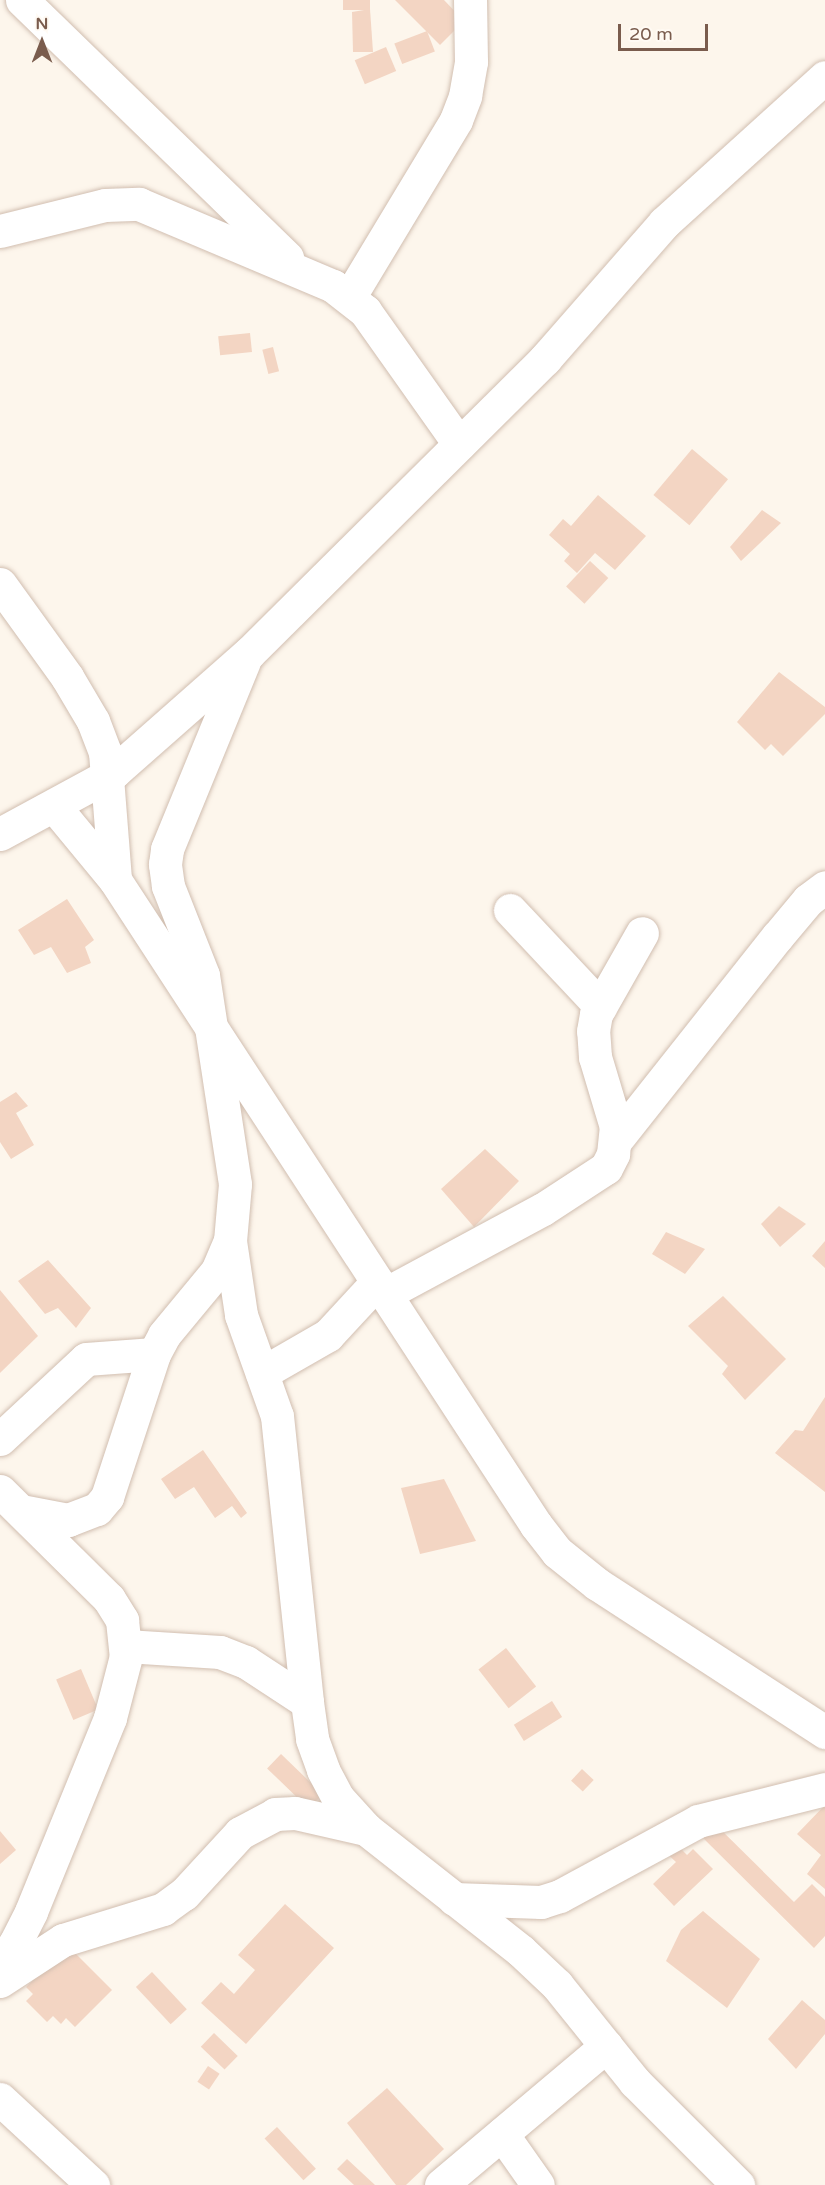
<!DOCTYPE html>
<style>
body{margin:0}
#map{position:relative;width:825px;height:2185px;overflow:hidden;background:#fdf6ec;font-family:"Varela Round",sans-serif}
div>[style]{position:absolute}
.building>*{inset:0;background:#f3d5c3;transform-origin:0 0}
.roads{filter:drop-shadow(0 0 2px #d1beb0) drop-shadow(0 0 2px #d1beb0)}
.minor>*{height:33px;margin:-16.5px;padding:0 16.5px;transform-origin:16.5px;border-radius:16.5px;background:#fff}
span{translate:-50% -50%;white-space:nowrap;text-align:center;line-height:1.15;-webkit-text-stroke:4.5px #fffaf3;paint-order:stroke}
.north{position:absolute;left:12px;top:12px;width:60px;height:60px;-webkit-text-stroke:4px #fffaf3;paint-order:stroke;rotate:0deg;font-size:16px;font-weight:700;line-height:24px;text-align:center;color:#7a5c4d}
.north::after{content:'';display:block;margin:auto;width:21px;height:27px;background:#7a5c4d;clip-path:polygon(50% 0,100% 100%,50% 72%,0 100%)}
.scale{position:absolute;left:618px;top:24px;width:90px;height:27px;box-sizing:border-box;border:3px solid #7a5c4d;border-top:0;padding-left:8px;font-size:18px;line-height:21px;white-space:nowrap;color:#7a5c4d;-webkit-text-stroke:4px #fffaf3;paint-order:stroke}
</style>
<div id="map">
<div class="building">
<div style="left:343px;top:0;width:27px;height:10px"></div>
<div style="clip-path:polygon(395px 0,444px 0,464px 21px,440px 45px)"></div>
<div style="clip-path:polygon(370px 9px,373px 52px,353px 52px,352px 12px)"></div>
<div style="left:427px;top:31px;width:22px;height:35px;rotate:69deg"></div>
<div style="left:386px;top:47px;width:26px;height:34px;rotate:67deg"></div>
<div style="left:250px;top:333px;width:19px;height:32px;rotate:84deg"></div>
<div style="left:273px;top:347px;width:25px;height:11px;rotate:76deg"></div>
<div style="left:692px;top:449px;width:47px;height:60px;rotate:40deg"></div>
<div style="clip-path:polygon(598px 495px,646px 536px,615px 570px,595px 553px,577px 573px,564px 561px,570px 554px,549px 535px,563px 519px,571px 526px)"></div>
<div style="clip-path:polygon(762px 510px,781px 523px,741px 561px,730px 547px)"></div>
<div style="left:590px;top:561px;width:25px;height:35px;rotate:43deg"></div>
<div style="clip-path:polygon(779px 672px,825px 707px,825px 714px,783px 756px,771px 744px,765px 750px,737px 722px)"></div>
<div style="clip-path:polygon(67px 899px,94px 940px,85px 947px,91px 963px,67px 973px,51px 947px,34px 955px,18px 930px)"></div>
<div style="clip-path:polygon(16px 1092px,28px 1106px,16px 1113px,34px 1145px,11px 1159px,0 1142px,0 1102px)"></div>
<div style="clip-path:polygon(485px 1149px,519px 1181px,474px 1227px,441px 1189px)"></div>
<div style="clip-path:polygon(779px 1206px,806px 1224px,780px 1247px,761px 1224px)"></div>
<div style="clip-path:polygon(666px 1232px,705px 1249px,685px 1274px,652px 1254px)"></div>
<div style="clip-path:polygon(825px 1241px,825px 1268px,812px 1256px)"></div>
<div style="clip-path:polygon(48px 1260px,91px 1308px,76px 1328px,58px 1308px,45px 1314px,18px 1281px)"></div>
<div style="clip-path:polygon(0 1290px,38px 1336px,0 1373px)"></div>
<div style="clip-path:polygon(723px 1296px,786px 1359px,745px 1400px,722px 1374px,728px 1366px,688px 1326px)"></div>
<div style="clip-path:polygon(825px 1397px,825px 1492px,775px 1453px,795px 1430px,803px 1431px)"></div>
<div style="clip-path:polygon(203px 1450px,247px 1513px,241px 1518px,232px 1506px,215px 1518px,194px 1487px,175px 1499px,161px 1479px)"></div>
<div style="clip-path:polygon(444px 1479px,476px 1541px,420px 1554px,401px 1488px)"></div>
<div style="left:506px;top:1648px;width:49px;height:35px;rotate:52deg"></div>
<div style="left:81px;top:1669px;width:44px;height:27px;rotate:67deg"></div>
<div style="left:552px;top:1701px;width:19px;height:45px;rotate:58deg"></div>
<div style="left:281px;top:1754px;width:58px;height:20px;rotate:44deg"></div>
<div style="left:582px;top:1769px;width:16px;height:16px;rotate:43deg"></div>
<div style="clip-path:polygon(825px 1805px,825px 1889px,807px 1874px,821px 1855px,797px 1834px)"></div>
<div style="clip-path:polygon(713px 1822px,794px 1902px,812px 1884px,825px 1897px,825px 1936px,814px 1948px,700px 1835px)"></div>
<div style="clip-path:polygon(0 1831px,16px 1850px,0 1864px)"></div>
<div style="clip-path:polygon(670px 1838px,687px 1855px,693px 1849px,713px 1869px,674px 1906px,653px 1884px,676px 1862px,661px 1848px)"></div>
<div style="clip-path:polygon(285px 1904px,334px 1948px,246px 2044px,201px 2003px,221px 1982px,234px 1994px,255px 1970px,238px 1955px)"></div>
<div style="clip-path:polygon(703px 1911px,760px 1959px,727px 2008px,666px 1961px,681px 1930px)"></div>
<div style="clip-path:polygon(68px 1946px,112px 1990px,75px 2027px,66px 2018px,61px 2024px,53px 2016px,47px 2022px,26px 2001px,33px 1994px,26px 1987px)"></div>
<div style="left:152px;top:1972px;width:51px;height:22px;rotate:47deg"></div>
<div style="clip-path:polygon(802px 2000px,825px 2020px,825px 2034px,796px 2069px,768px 2039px)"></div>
<div style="left:214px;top:2033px;width:33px;height:19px;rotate:44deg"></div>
<div style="left:208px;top:2066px;width:14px;height:19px;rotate:34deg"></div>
<div style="clip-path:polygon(387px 2088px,444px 2149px,406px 2185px,396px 2185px,347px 2123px)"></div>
<div style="left:277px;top:2127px;width:57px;height:17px;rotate:47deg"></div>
<div style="clip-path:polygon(347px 2159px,375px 2185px,354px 2185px,337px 2169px)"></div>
</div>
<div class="roads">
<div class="minor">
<div style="left:22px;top:0;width:370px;rotate:44.2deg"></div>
<div style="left:0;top:231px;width:108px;rotate:-13.9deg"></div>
<div style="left:105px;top:205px;width:34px;rotate:-2deg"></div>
<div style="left:139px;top:204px;width:211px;rotate:22.9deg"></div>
<div style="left:333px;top:286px;width:41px;rotate:38deg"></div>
<div style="left:365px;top:311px;width:163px;rotate:54.7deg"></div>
<div style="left:350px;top:296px;width:205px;rotate:-58.9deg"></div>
<div style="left:456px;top:120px;width:26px;rotate:-69deg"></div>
<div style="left:465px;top:96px;width:35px;rotate:-80deg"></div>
<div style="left:471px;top:62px;width:62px;rotate:-90.9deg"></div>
<div style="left:0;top:584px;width:115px;rotate:54.2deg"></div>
<div style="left:67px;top:677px;width:51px;rotate:59.4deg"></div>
<div style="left:93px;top:721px;width:33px;rotate:69deg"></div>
<div style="left:105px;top:752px;width:128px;rotate:85.5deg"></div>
<div style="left:54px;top:806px;width:96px;rotate:50.5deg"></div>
<div style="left:115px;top:880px;width:770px;rotate:56.87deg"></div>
<div style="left:536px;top:1525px;width:34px;rotate:52deg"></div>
<div style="left:557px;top:1552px;width:51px;rotate:38.7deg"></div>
<div style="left:597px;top:1584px;width:272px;rotate:33deg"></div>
<div style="left:0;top:834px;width:130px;rotate:-28.5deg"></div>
<div style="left:114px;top:772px;width:179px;rotate:-41.4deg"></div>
<div style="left:248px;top:654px;width:419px;rotate:-44.8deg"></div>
<div style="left:545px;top:359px;width:181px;rotate:-48.8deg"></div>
<div style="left:664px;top:223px;width:217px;rotate:-42.2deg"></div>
<div style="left:510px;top:910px;width:132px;rotate:46.8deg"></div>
<div style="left:616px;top:1140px;width:259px;rotate:-51.6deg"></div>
<div style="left:777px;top:937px;width:48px;rotate:-50deg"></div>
<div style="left:808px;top:900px;width:21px;rotate:-37deg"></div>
<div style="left:230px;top:1241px;width:75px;rotate:81.5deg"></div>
<div style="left:241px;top:1315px;width:107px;rotate:70.4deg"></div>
<div style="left:277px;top:1416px;width:288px;rotate:84deg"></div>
<div style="left:307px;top:1702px;width:37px;rotate:82deg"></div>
<div style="left:312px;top:1739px;width:33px;rotate:70deg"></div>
<div style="left:323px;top:1770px;width:32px;rotate:62deg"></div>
<div style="left:338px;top:1798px;width:42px;rotate:47.9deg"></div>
<div style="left:366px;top:1829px;width:197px;rotate:38.2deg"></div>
<div style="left:521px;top:1951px;width:50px;rotate:43.4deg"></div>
<div style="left:557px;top:1985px;width:124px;rotate:51.2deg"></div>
<div style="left:635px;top:2082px;width:146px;rotate:45deg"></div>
<div style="left:385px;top:1294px;width:179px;rotate:-28.3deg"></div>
<div style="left:543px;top:1209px;width:75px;rotate:-33.1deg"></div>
<div style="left:606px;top:1168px;width:16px;rotate:-63deg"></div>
<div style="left:613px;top:1154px;width:27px;rotate:-84deg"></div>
<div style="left:616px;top:1127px;width:73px;rotate:-106.7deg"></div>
<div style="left:595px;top:1057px;width:26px;rotate:-94deg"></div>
<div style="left:593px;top:1031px;width:17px;rotate:-80deg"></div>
<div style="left:596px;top:1014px;width:93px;rotate:-60.4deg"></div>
<div style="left:262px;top:1373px;width:76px;rotate:-29.9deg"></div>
<div style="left:328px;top:1335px;width:72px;rotate:-47.2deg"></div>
<div style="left:0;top:1439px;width:117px;rotate:-42.9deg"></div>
<div style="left:86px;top:1359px;width:68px;rotate:-4.2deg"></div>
<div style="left:0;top:1491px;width:153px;rotate:44.7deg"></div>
<div style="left:109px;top:1599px;width:25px;rotate:58deg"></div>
<div style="left:122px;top:1620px;width:36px;rotate:84deg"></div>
<div style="left:126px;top:1656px;width:64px;rotate:104.5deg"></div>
<div style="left:110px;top:1718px;width:209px;rotate:112.2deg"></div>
<div style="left:31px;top:1912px;width:34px;rotate:117deg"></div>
<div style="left:16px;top:1942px;width:27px;rotate:126deg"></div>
<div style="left:21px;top:1511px;width:48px;rotate:10.8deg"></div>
<div style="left:68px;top:1520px;width:31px;rotate:-21deg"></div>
<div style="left:97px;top:1509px;width:16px;rotate:-50deg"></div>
<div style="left:107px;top:1497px;width:151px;rotate:-71.8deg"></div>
<div style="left:154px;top:1354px;width:21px;rotate:-62deg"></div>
<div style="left:164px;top:1335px;width:83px;rotate:-50.4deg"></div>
<div style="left:217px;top:1271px;width:33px;rotate:-67deg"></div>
<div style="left:230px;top:1241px;width:57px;rotate:-85deg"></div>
<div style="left:235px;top:1184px;width:211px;rotate:-98.7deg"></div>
<div style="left:203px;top:975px;width:96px;rotate:-111.5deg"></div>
<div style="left:168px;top:886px;width:22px;rotate:-98deg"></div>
<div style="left:165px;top:864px;width:15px;rotate:-82deg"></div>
<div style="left:167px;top:849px;width:203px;rotate:-67.7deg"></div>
<div style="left:126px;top:1646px;width:94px;rotate:3.7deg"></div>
<div style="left:220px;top:1652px;width:28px;rotate:21deg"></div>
<div style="left:246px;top:1662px;width:73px;rotate:33.3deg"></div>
<div style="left:454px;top:1899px;width:87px;rotate:2deg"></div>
<div style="left:541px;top:1902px;width:20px;rotate:-18deg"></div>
<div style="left:560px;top:1896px;width:157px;rotate:-28.5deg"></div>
<div style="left:698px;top:1821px;width:131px;rotate:-14.1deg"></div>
<div style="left:0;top:1981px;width:75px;rotate:-33.1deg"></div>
<div style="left:63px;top:1940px;width:105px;rotate:-17.2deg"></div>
<div style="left:163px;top:1909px;width:26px;rotate:-36deg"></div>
<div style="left:184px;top:1894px;width:83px;rotate:-47.4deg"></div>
<div style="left:240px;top:1833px;width:40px;rotate:-28deg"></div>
<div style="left:275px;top:1814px;width:20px;rotate:-3deg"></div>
<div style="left:295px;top:1813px;width:73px;rotate:12.7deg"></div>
<div style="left:0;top:2099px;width:127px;rotate:42.8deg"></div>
<div style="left:502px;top:2134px;width:62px;rotate:54.8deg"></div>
<div style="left:441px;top:2185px;width:216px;rotate:-40.1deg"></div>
</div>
</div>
<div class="north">N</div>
<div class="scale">20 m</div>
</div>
